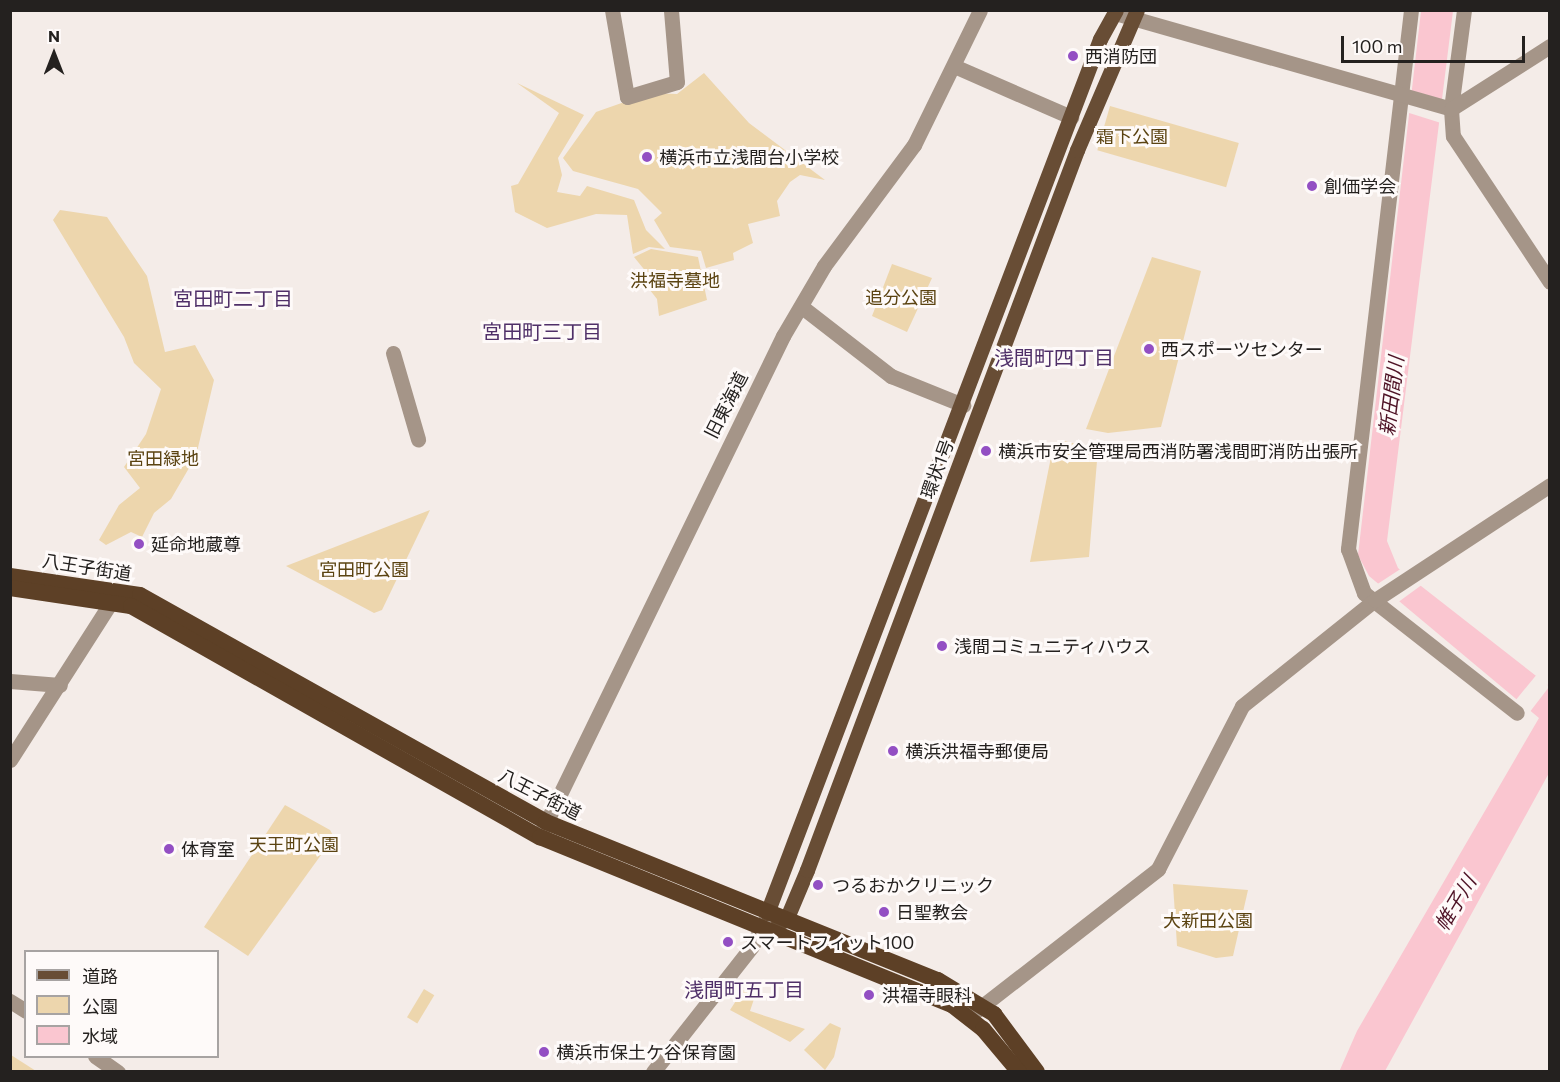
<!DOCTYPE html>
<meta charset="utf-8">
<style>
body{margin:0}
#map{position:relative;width:1560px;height:1082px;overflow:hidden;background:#f4ece8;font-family:Commissioner,"Noto Sans JP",sans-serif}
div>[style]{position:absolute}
.green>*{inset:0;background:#edd6ad;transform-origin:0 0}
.water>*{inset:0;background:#fac6d0}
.pier>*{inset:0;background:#f4ece8}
.tertiary>*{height:15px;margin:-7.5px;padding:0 7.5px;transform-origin:7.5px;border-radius:7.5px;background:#a59588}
.primary>*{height:15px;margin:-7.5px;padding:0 7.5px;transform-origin:7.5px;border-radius:7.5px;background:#684d35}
.trunk>*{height:16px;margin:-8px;padding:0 8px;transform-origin:8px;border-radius:8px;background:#5d4026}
.dots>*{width:16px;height:16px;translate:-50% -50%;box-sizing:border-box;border:3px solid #fefaf9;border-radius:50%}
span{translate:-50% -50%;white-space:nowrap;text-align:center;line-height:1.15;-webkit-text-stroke:6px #fefaf9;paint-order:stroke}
.poi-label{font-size:18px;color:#24211f}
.left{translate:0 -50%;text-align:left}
.park-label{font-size:18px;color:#5b4311}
.street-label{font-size:18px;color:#24211f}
.neighbourhood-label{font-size:20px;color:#4f2f68}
.water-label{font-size:20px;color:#4e1225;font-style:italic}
.frame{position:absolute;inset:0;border:12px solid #24211f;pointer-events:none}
.legend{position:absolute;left:24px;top:950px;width:195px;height:108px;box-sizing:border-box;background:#fefaf9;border:2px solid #a7a3a2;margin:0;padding:8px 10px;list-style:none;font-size:18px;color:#24211f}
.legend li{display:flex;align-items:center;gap:12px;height:30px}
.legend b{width:30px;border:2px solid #a7a3a2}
.north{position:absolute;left:24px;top:24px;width:60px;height:60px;-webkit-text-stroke:4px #fefaf9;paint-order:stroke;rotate:0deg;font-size:16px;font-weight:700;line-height:24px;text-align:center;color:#24211f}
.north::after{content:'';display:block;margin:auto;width:21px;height:27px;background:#24211f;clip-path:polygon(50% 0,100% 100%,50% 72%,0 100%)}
.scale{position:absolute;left:1341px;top:36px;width:184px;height:27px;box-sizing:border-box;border:3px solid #24211f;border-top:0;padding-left:8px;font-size:18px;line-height:21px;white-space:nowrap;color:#24211f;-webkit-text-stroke:4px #fefaf9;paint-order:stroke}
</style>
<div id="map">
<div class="green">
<div style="clip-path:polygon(704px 73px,749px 123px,825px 180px,800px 175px,790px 182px,777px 201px,780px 216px,748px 224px,753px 243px,733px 253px,734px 260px,706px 268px,701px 251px,670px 247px,654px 220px,662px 213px,638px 189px,573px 171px,563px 158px,596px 112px,650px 93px,677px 94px)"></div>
<div style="clip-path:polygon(517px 83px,584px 115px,558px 158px,562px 175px,557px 192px,580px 196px,587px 186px,634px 200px,646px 230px,665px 249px,649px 247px,633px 254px,627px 215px,596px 214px,547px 228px,515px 212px,511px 186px,518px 184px,559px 113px)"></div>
<div style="left:1110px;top:106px;width:134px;height:46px;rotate:16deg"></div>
<div style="clip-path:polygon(60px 210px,107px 217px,147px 276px,165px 352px,195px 345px,214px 380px,196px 456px,171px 499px,154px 513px,142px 537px,131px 532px,106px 545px,99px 540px,119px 505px,140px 488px,124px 467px,146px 434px,161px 389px,134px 363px,124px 337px,53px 220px)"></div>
<div style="clip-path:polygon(651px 249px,698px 257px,707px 300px,659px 316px,657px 299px,642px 280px,647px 273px,634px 257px)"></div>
<div style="clip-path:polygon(1152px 257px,1201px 271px,1161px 427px,1108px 433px,1086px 429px)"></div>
<div style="clip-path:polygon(892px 264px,932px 278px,907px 332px,872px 316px)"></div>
<div style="clip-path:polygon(1064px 441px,1098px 449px,1089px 557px,1030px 562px,1053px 447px)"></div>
<div style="clip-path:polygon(430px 510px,382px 610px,374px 613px,286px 566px)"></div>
<div style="clip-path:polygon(285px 805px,330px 830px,334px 837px,248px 956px,204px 927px)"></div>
<div style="clip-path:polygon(1173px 884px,1248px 890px,1233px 956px,1216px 958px,1177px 946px)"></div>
<div style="left:424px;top:989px;width:12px;height:33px;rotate:31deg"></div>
<div style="clip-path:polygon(743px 990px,756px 993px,750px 1011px,805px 1029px,790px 1042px,730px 1010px)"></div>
<div style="clip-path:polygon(830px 1023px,841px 1028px,834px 1057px,825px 1070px,804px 1050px)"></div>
<div style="clip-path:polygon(10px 1055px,11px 1055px,36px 1071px,11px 1071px)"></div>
</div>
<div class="water">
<div style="clip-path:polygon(1421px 11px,1453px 11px,1387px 541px,1398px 568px,1549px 686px,1549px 773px,1385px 1071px,1339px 1072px,1357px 1031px,1539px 718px,1369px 576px,1358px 555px)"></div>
</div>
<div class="pier">
<div style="clip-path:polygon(1409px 90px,1443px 100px,1441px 123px,1406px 112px)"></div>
<div style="clip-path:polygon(1402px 568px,1423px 584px,1397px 603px,1376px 585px)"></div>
<div style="clip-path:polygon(1538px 673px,1549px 687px,1529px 713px,1515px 701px)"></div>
</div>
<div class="tertiary">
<div style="left:612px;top:10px;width:88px;rotate:80.2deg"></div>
<div style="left:627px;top:97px;width:52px;rotate:-16.7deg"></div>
<div style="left:677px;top:82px;width:72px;rotate:-94.8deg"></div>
<div style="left:1411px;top:10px;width:543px;rotate:96.67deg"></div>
<div style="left:1348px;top:549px;width:47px;rotate:70deg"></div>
<div style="left:1364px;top:593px;width:194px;rotate:38.1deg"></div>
<div style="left:1464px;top:10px;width:100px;rotate:97.5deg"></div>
<div style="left:1451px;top:109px;width:27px;rotate:86deg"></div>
<div style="left:1453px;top:136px;width:175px;rotate:56.4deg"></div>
<div style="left:1115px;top:13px;width:349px;rotate:15.9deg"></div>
<div style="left:1451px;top:109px;width:117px;rotate:-32.5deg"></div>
<div style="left:954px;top:66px;width:128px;rotate:23.6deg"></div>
<div style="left:802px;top:307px;width:113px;rotate:37.8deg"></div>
<div style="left:891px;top:376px;width:78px;rotate:21.9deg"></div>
<div style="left:393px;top:353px;width:90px;rotate:73.8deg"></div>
<div style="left:10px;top:681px;width:50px;rotate:4.6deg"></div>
<div style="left:10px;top:760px;width:198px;rotate:-57.4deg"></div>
<div style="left:542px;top:831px;width:551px;rotate:-64.04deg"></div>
<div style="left:783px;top:336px;width:81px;rotate:-59.6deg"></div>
<div style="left:824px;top:266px;width:151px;rotate:-53.4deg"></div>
<div style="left:914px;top:145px;width:150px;rotate:-63.9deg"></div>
<div style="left:10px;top:1001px;width:19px;rotate:32deg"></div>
<div style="left:972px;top:1014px;width:236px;rotate:-37.9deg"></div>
<div style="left:1158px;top:869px;width:183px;rotate:-62.7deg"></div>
<div style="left:1242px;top:706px;width:170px;rotate:-38.6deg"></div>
<div style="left:1375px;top:600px;width:209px;rotate:-33.3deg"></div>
<div style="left:95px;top:1056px;width:28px;rotate:35deg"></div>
<div style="left:653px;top:1072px;width:160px;rotate:-51.8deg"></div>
<div style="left:752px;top:946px;width:31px;rotate:-63deg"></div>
</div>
<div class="primary">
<div style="left:767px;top:913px;width:935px;rotate:-69.14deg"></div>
<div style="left:1100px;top:39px;width:33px;rotate:-61deg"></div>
<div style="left:778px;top:923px;width:9px;rotate:-21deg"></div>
<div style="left:786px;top:920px;width:54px;rotate:-67.2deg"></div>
<div style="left:807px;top:870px;width:769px;rotate:-69.44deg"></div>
<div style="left:1077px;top:150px;width:152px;rotate:-66.8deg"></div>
</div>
<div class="trunk">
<div style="left:10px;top:576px;width:131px;rotate:8.3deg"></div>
<div style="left:140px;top:595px;width:465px;rotate:29.2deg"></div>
<div style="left:546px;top:822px;width:423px;rotate:22deg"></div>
<div style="left:938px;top:980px;width:66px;rotate:31.3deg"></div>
<div style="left:994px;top:1014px;width:72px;rotate:53.4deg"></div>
<div style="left:10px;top:588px;width:122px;rotate:8.5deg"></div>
<div style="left:131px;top:606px;width:470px;rotate:29.5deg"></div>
<div style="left:540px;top:837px;width:445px;rotate:22.2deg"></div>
<div style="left:952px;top:1005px;width:39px;rotate:38deg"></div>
<div style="left:983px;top:1029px;width:56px;rotate:50.1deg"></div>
</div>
<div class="dots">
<div style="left:1073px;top:56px;background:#934fc3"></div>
<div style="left:647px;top:157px;background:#934fc3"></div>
<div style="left:1312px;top:186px;background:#934fc3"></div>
<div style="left:1149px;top:349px;background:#934fc3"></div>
<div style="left:986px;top:451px;background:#934fc3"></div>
<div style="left:139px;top:544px;background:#934fc3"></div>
<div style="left:942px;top:646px;background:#934fc3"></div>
<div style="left:893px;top:751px;background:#934fc3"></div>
<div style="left:169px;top:849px;background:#934fc3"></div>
<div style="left:818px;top:885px;background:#934fc3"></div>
<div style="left:884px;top:912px;background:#934fc3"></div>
<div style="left:728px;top:942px;background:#934fc3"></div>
<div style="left:869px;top:995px;background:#934fc3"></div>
<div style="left:544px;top:1052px;background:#934fc3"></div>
</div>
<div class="poi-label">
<span class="left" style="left:1085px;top:56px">西消防団</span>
<span class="left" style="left:659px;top:157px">横浜市立浅間台小学校</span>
<span class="left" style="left:1324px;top:186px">創価学会</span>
<span class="left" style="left:1161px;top:349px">西スポーツセンター</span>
<span class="left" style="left:998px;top:451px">横浜市安全管理局西消防署浅間町消防出張所</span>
<span class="left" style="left:151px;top:544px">延命地蔵尊</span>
<span class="left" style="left:954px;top:646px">浅間コミュニティハウス</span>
<span class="left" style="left:905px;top:751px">横浜洪福寺郵便局</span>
<span class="left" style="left:181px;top:849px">体育室</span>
<span class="left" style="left:832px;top:885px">つるおかクリニック</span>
<span class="left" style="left:896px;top:912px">日聖教会</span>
<span class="left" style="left:740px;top:942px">スマートフィット100</span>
<span class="left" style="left:882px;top:995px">洪福寺眼科</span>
<span class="left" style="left:556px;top:1052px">横浜市保土ケ谷保育園</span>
</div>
<div class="park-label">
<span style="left:1132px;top:136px">霜下公園</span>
<span style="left:675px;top:280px">洪福寺墓地</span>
<span style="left:901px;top:297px">追分公園</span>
<span style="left:163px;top:458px">宮田緑地</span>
<span style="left:364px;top:569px">宮田町公園</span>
<span style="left:294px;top:844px">天王町公園</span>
<span style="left:1208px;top:920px">大新田公園</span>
</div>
<div class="street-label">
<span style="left:726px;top:405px;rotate:-63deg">旧東海道</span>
<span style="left:937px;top:469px;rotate:-70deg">環状1号</span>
<span style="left:87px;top:567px;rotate:9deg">八王子街道</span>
<span style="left:540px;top:794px;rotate:27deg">八王子街道</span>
</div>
<div class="neighbourhood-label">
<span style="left:233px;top:298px">宮田町二丁目</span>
<span style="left:542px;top:331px">宮田町三丁目</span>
<span style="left:1054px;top:357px">浅間町四丁目</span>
<span style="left:744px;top:989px">浅間町五丁目</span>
</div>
<div class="water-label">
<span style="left:1391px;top:396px;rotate:-83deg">新田間川</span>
<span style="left:1455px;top:903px;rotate:-59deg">帷子川</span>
</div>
<div class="frame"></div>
<ul class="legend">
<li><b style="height:8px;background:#684d35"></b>道路</li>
<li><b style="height:16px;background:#edd6ad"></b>公園</li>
<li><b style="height:16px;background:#fac6d0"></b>水域</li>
</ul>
<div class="north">N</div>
<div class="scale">100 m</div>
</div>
